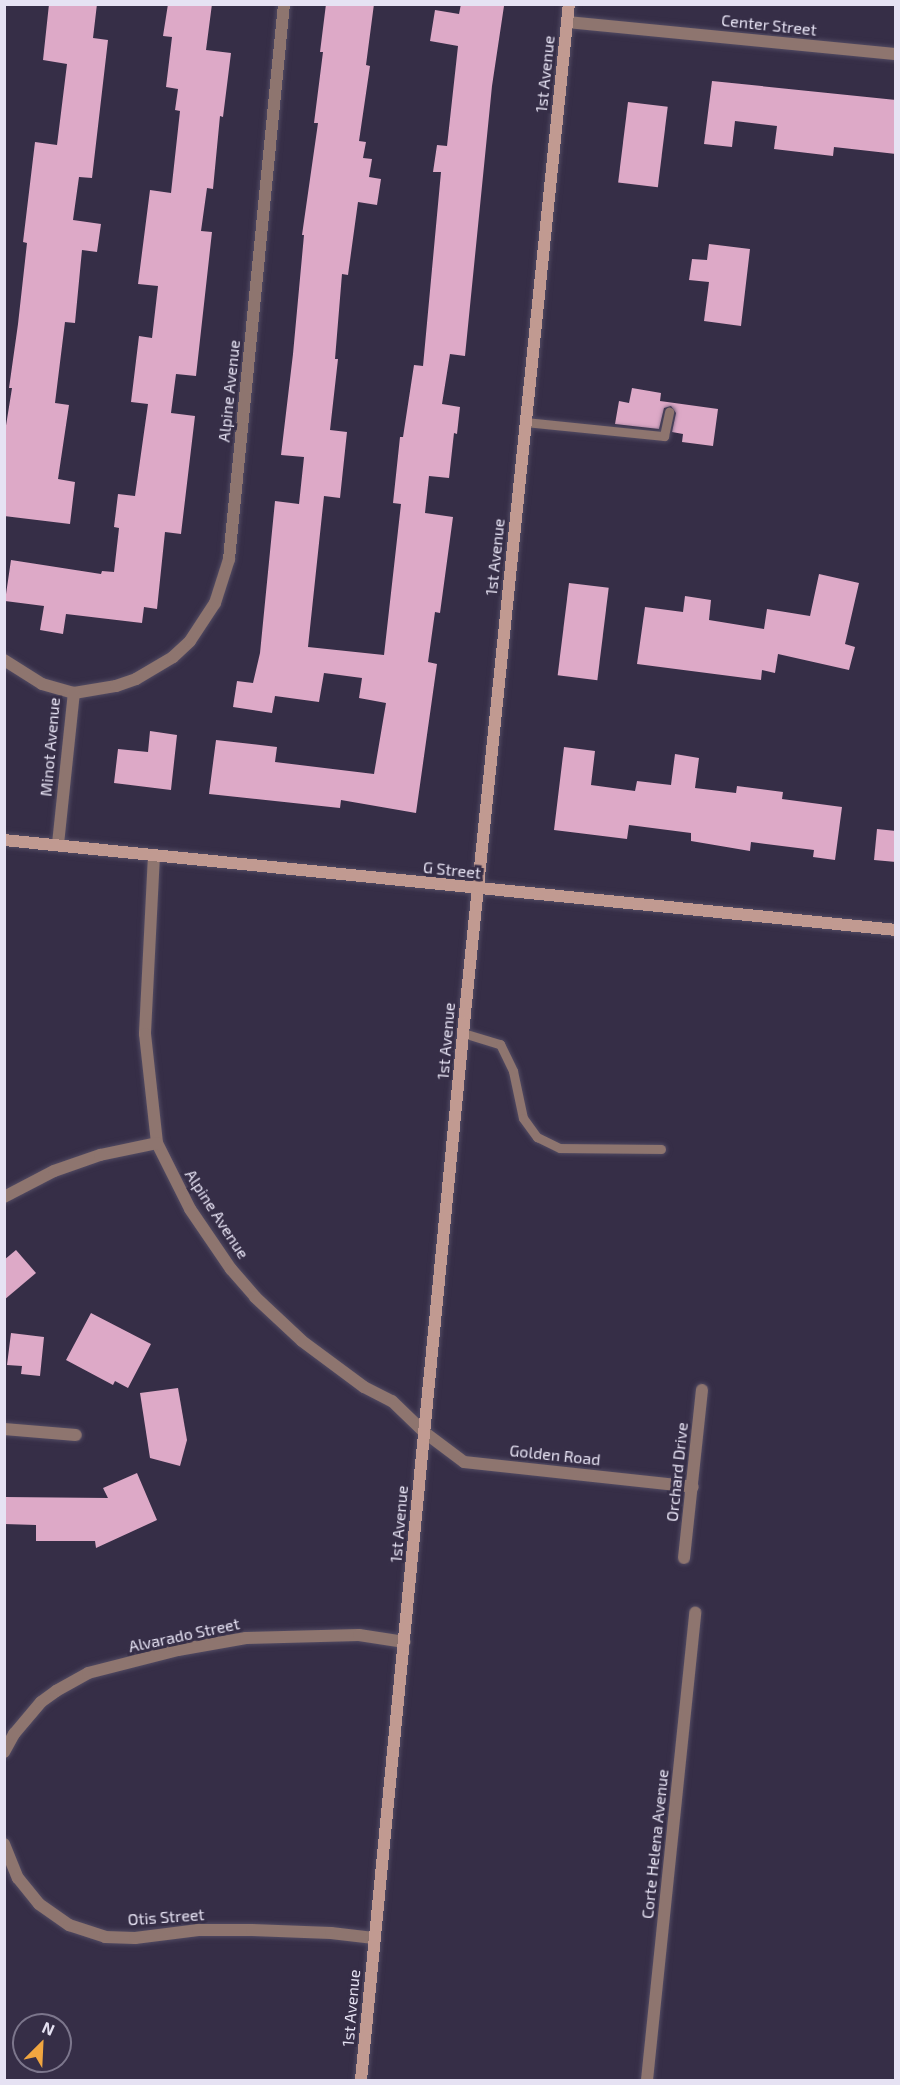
<!DOCTYPE html>
<style>
body{margin:0}
#map{position:relative;width:900px;height:2085px;overflow:hidden;background:#362e47;font-family:"Exo 2",sans-serif}
div>[style]{position:absolute}
.building>*{inset:0;background:#dda9c7;transform-origin:0 0}
.roads{filter:drop-shadow(0 0 2px #524b63) drop-shadow(0 0 2px #524b63)}
.lane>*{height:9px;margin:-4.5px;padding:0 4.5px;transform-origin:4.5px;border-radius:4.5px;background:#8e756f}
.street>*{height:12px;margin:-6px;padding:0 6px;transform-origin:6px;border-radius:6px;background:#8e756f}
.secondary>*{height:12px;margin:-6px;padding:0 6px;transform-origin:6px;border-radius:6px;background:#c19a91}
span{translate:-50% -50%;white-space:nowrap;text-align:center;line-height:1.15;-webkit-text-stroke:6px #362e47;paint-order:stroke}
.street-label{font-size:16px;color:#e6e2f3}
.frame{position:absolute;inset:0;border:6px solid #e6e2f3;pointer-events:none}
.north{position:absolute;left:12px;top:2013px;width:60px;height:60px;box-sizing:border-box;background:#362e47;border:2px solid #7c768c;border-radius:50%;rotate:24deg;font-size:16px;font-weight:700;line-height:24px;text-align:center;color:#e6e2f3}
.north::after{content:'';display:block;margin:auto;width:21px;height:27px;background:#f1a640;clip-path:polygon(50% 0,100% 100%,50% 72%,0 100%)}
</style>
<div id="map">
<div class="building">
<div style="clip-path:polygon(49px 4px,97px 4px,93px 38px,108px 40px,92px 178px,79px 177px,73px 220px,101px 224px,97px 252px,82px 250px,75px 323px,65px 322px,55px 403px,69px 405px,58px 479px,75px 482px,70px 524px,4px 516px,4px 438px,12px 388px,9px 388px,18px 324px,27px 243px,23px 242px,35px 142px,57px 145px,67px 64px,43px 60px)"></div>
<div style="clip-path:polygon(168px 4px,212px 4px,206px 50px,231px 53px,223px 117px,220px 116px,213px 189px,207px 188px,201px 231px,212px 232px,196px 376px,176px 374px,171px 413px,195px 416px,181px 534px,165px 532px,157px 609px,144px 607px,142px 623px,66px 614px,63px 634px,40px 630px,44px 606px,5px 601px,11px 560px,101px 574px,102px 571px,114px 572px,119px 528px,114px 527px,118px 494px,135px 496px,148px 404px,131px 402px,139px 336px,152px 338px,158px 286px,138px 284px,150px 190px,171px 193px,180px 111px,175px 110px,178px 89px,166px 87px,172px 37px,163px 36px)"></div>
<div style="clip-path:polygon(326px 4px,374px 4px,366px 65px,370px 66px,359px 141px,366px 142px,363px 158px,372px 159px,369px 177px,381px 179px,377px 205px,358px 202px,348px 275px,342px 274px,335px 359px,338px 359px,330px 430px,347px 432px,340px 498px,324px 496px,308px 647px,384px 655px,401px 504px,393px 503px,400px 437px,403px 437px,414px 365px,423px 366px,441px 172px,433px 172px,437px 145px,447px 146px,458px 46px,430px 41px,435px 10px,459px 14px,461px 4px,504px 6px,492px 86px,465px 356px,450px 354px,442px 404px,460px 407px,457px 434px,454px 433px,449px 478px,429px 476px,425px 513px,453px 517px,440px 613px,435px 612px,428px 662px,437px 664px,416px 813px,341px 800px,340px 808px,209px 794px,216px 740px,277px 747px,275px 762px,374px 774px,386px 703px,359px 698px,362px 678px,324px 673px,319px 702px,275px 696px,272px 713px,233px 707px,237px 681px,253px 683px,260px 653px,275px 501px,299px 504px,304px 457px,281px 455px,293px 354px,304px 235px,302px 235px,318px 123px,314px 123px,323px 52px,320px 52px)"></div>
<div style="clip-path:polygon(712px 81px,896px 100px,896px 154px,834px 147px,833px 156px,774px 149px,777px 126px,735px 121px,732px 147px,704px 144px)"></div>
<div style="left:628px;top:102px;width:40px;height:81px;rotate:7deg"></div>
<div style="clip-path:polygon(709px 244px,750px 249px,741px 326px,704px 321px,709px 282px,689px 280px,692px 259px,707px 260px)"></div>
<div style="clip-path:polygon(632px 388px,661px 393px,660px 401px,718px 409px,713px 446px,682px 442px,683px 434px,672px 432px,676px 413px,671px 406px,664px 408px,659px 429px,615px 424px,619px 401px,629px 403px)"></div>
<div style="clip-path:polygon(819px 574px,859px 583px,845px 644px,855px 647px,849px 670px,778px 654px,775px 673px,762px 670px,761px 680px,637px 664px,645px 607px,683px 612px,685px 596px,711px 600px,709px 620px,764px 629px,767px 609px,810px 616px)"></div>
<div style="left:569px;top:583px;width:40px;height:93px;rotate:7deg"></div>
<div style="clip-path:polygon(150px 731px,177px 735px,171px 790px,114px 783px,118px 749px,148px 752px)"></div>
<div style="clip-path:polygon(564px 747px,595px 751px,591px 785px,635px 791px,637px 781px,671px 785px,675px 754px,699px 758px,695px 788px,736px 793px,737px 786px,783px 792px,782px 799px,842px 807px,835px 860px,813px 857px,814px 850px,751px 842px,750px 851px,691px 841px,691px 833px,629px 825px,627px 839px,554px 830px)"></div>
<div style="clip-path:polygon(877px 829px,896px 831px,896px 862px,874px 860px)"></div>
<div style="clip-path:polygon(16px 1250px,36px 1273px,4px 1300px,4px 1260px)"></div>
<div style="clip-path:polygon(91px 1313px,151px 1344px,128px 1388px,115px 1381px,113px 1385px,66px 1360px)"></div>
<div style="clip-path:polygon(11px 1333px,44px 1337px,40px 1376px,21px 1374px,22px 1366px,7px 1365px)"></div>
<div style="clip-path:polygon(178px 1388px,187px 1440px,180px 1466px,150px 1458px,140px 1393px)"></div>
<div style="clip-path:polygon(137px 1473px,157px 1520px,96px 1548px,95px 1541px,36px 1541px,36px 1525px,4px 1524px,4px 1497px,108px 1498px,103px 1488px)"></div>
</div>
<div class="roads">
<div class="lane">
<div style="left:525px;top:422px;width:140px;rotate:5.8deg"></div>
<div style="left:664px;top:436px;width:25px;rotate:-78deg"></div>
<div style="left:463px;top:1033px;width:39px;rotate:17deg"></div>
<div style="left:500px;top:1044px;width:30px;rotate:64deg"></div>
<div style="left:513px;top:1071px;width:48px;rotate:78deg"></div>
<div style="left:523px;top:1118px;width:24px;rotate:54deg"></div>
<div style="left:537px;top:1137px;width:25px;rotate:26deg"></div>
<div style="left:560px;top:1148px;width:101px;rotate:0.6deg"></div>
</div>
<div class="street">
<div style="left:568px;top:22px;width:330px;rotate:5.6deg"></div>
<div style="left:4px;top:660px;width:45px;rotate:32.3deg"></div>
<div style="left:42px;top:684px;width:33px;rotate:16deg"></div>
<div style="left:74px;top:693px;width:43px;rotate:-9.5deg"></div>
<div style="left:116px;top:686px;width:21px;rotate:-19deg"></div>
<div style="left:136px;top:679px;width:43px;rotate:-30.7deg"></div>
<div style="left:173px;top:657px;width:23px;rotate:-43deg"></div>
<div style="left:190px;top:641px;width:45px;rotate:-56.7deg"></div>
<div style="left:215px;top:603px;width:46px;rotate:-72.3deg"></div>
<div style="left:229px;top:559px;width:558px;rotate:-84.34deg"></div>
<div style="left:58px;top:844px;width:152px;rotate:-84deg"></div>
<div style="left:154px;top:855px;width:179px;rotate:92.9deg"></div>
<div style="left:145px;top:1034px;width:110px;rotate:83.7deg"></div>
<div style="left:157px;top:1143px;width:74px;rotate:63.4deg"></div>
<div style="left:190px;top:1209px;width:73px;rotate:55.7deg"></div>
<div style="left:231px;top:1269px;width:37px;rotate:49deg"></div>
<div style="left:255px;top:1297px;width:64px;rotate:43.1deg"></div>
<div style="left:302px;top:1341px;width:77px;rotate:36.6deg"></div>
<div style="left:364px;top:1387px;width:31px;rotate:27deg"></div>
<div style="left:392px;top:1401px;width:45px;rotate:44.1deg"></div>
<div style="left:424px;top:1432px;width:50px;rotate:36.9deg"></div>
<div style="left:464px;top:1462px;width:230px;rotate:6.2deg"></div>
<div style="left:4px;top:1197px;width:56px;rotate:-27.5deg"></div>
<div style="left:54px;top:1171px;width:49px;rotate:-19.2deg"></div>
<div style="left:100px;top:1155px;width:58px;rotate:-11.9deg"></div>
<div style="left:4px;top:1429px;width:72px;rotate:4.8deg"></div>
<div style="left:684px;top:1558px;width:169px;rotate:-83.9deg"></div>
<div style="left:4px;top:1752px;width:21px;rotate:-61deg"></div>
<div style="left:14px;top:1734px;width:42px;rotate:-49.8deg"></div>
<div style="left:41px;top:1702px;width:19px;rotate:-36deg"></div>
<div style="left:56px;top:1691px;width:37px;rotate:-29deg"></div>
<div style="left:88px;top:1673px;width:93px;rotate:-14.3deg"></div>
<div style="left:178px;top:1650px;width:69px;rotate:-10deg"></div>
<div style="left:246px;top:1638px;width:113px;rotate:-1.5deg"></div>
<div style="left:359px;top:1635px;width:46px;rotate:8.8deg"></div>
<div style="left:4px;top:1844px;width:37px;rotate:68deg"></div>
<div style="left:18px;top:1878px;width:33px;rotate:51deg"></div>
<div style="left:39px;top:1904px;width:37px;rotate:35deg"></div>
<div style="left:69px;top:1925px;width:38px;rotate:18deg"></div>
<div style="left:105px;top:1937px;width:30px;rotate:2deg"></div>
<div style="left:135px;top:1938px;width:64px;rotate:-7.2deg"></div>
<div style="left:198px;top:1930px;width:54px"></div>
<div style="left:252px;top:1930px;width:79px;rotate:2.2deg"></div>
<div style="left:331px;top:1933px;width:43px;rotate:6.6deg"></div>
<div style="left:647px;top:2080px;width:470px;rotate:-84.1deg"></div>
</div>
<div class="secondary">
<div style="left:4px;top:840px;width:897px;rotate:5.76deg"></div>
<div style="left:361px;top:2080px;width:1072px;rotate:-84.43deg"></div>
<div style="left:465px;top:1013px;width:1014px;rotate:-84.12deg"></div>
</div>
</div>
<div class="street-label">
<span style="left:769px;top:25px;rotate:6deg">Center Street</span>
<span style="left:545px;top:74px;rotate:-84deg">1st Avenue</span>
<span style="left:229px;top:391px;rotate:-84deg">Alpine Avenue</span>
<span style="left:495px;top:557px;rotate:-84deg">1st Avenue</span>
<span style="left:50px;top:747px;rotate:-85deg">Minot Avenue</span>
<span style="left:452px;top:870px;rotate:6deg">G Street</span>
<span style="left:446px;top:1041px;rotate:-85deg">1st Avenue</span>
<span style="left:217px;top:1214px;rotate:57deg">Alpine Avenue</span>
<span style="left:555px;top:1455px;rotate:6deg">Golden Road</span>
<span style="left:677px;top:1472px;rotate:-84deg">Orchard Drive</span>
<span style="left:399px;top:1524px;rotate:-85deg">1st Avenue</span>
<span style="left:184px;top:1635px;rotate:-12deg">Alvarado Street</span>
<span style="left:655px;top:1844px;rotate:-84deg">Corte Helena Avenue</span>
<span style="left:166px;top:1917px;rotate:-4deg">Otis Street</span>
<span style="left:351px;top:2008px;rotate:-85deg">1st Avenue</span>
</div>
<div class="frame"></div>
<div class="north">N</div>
</div>
